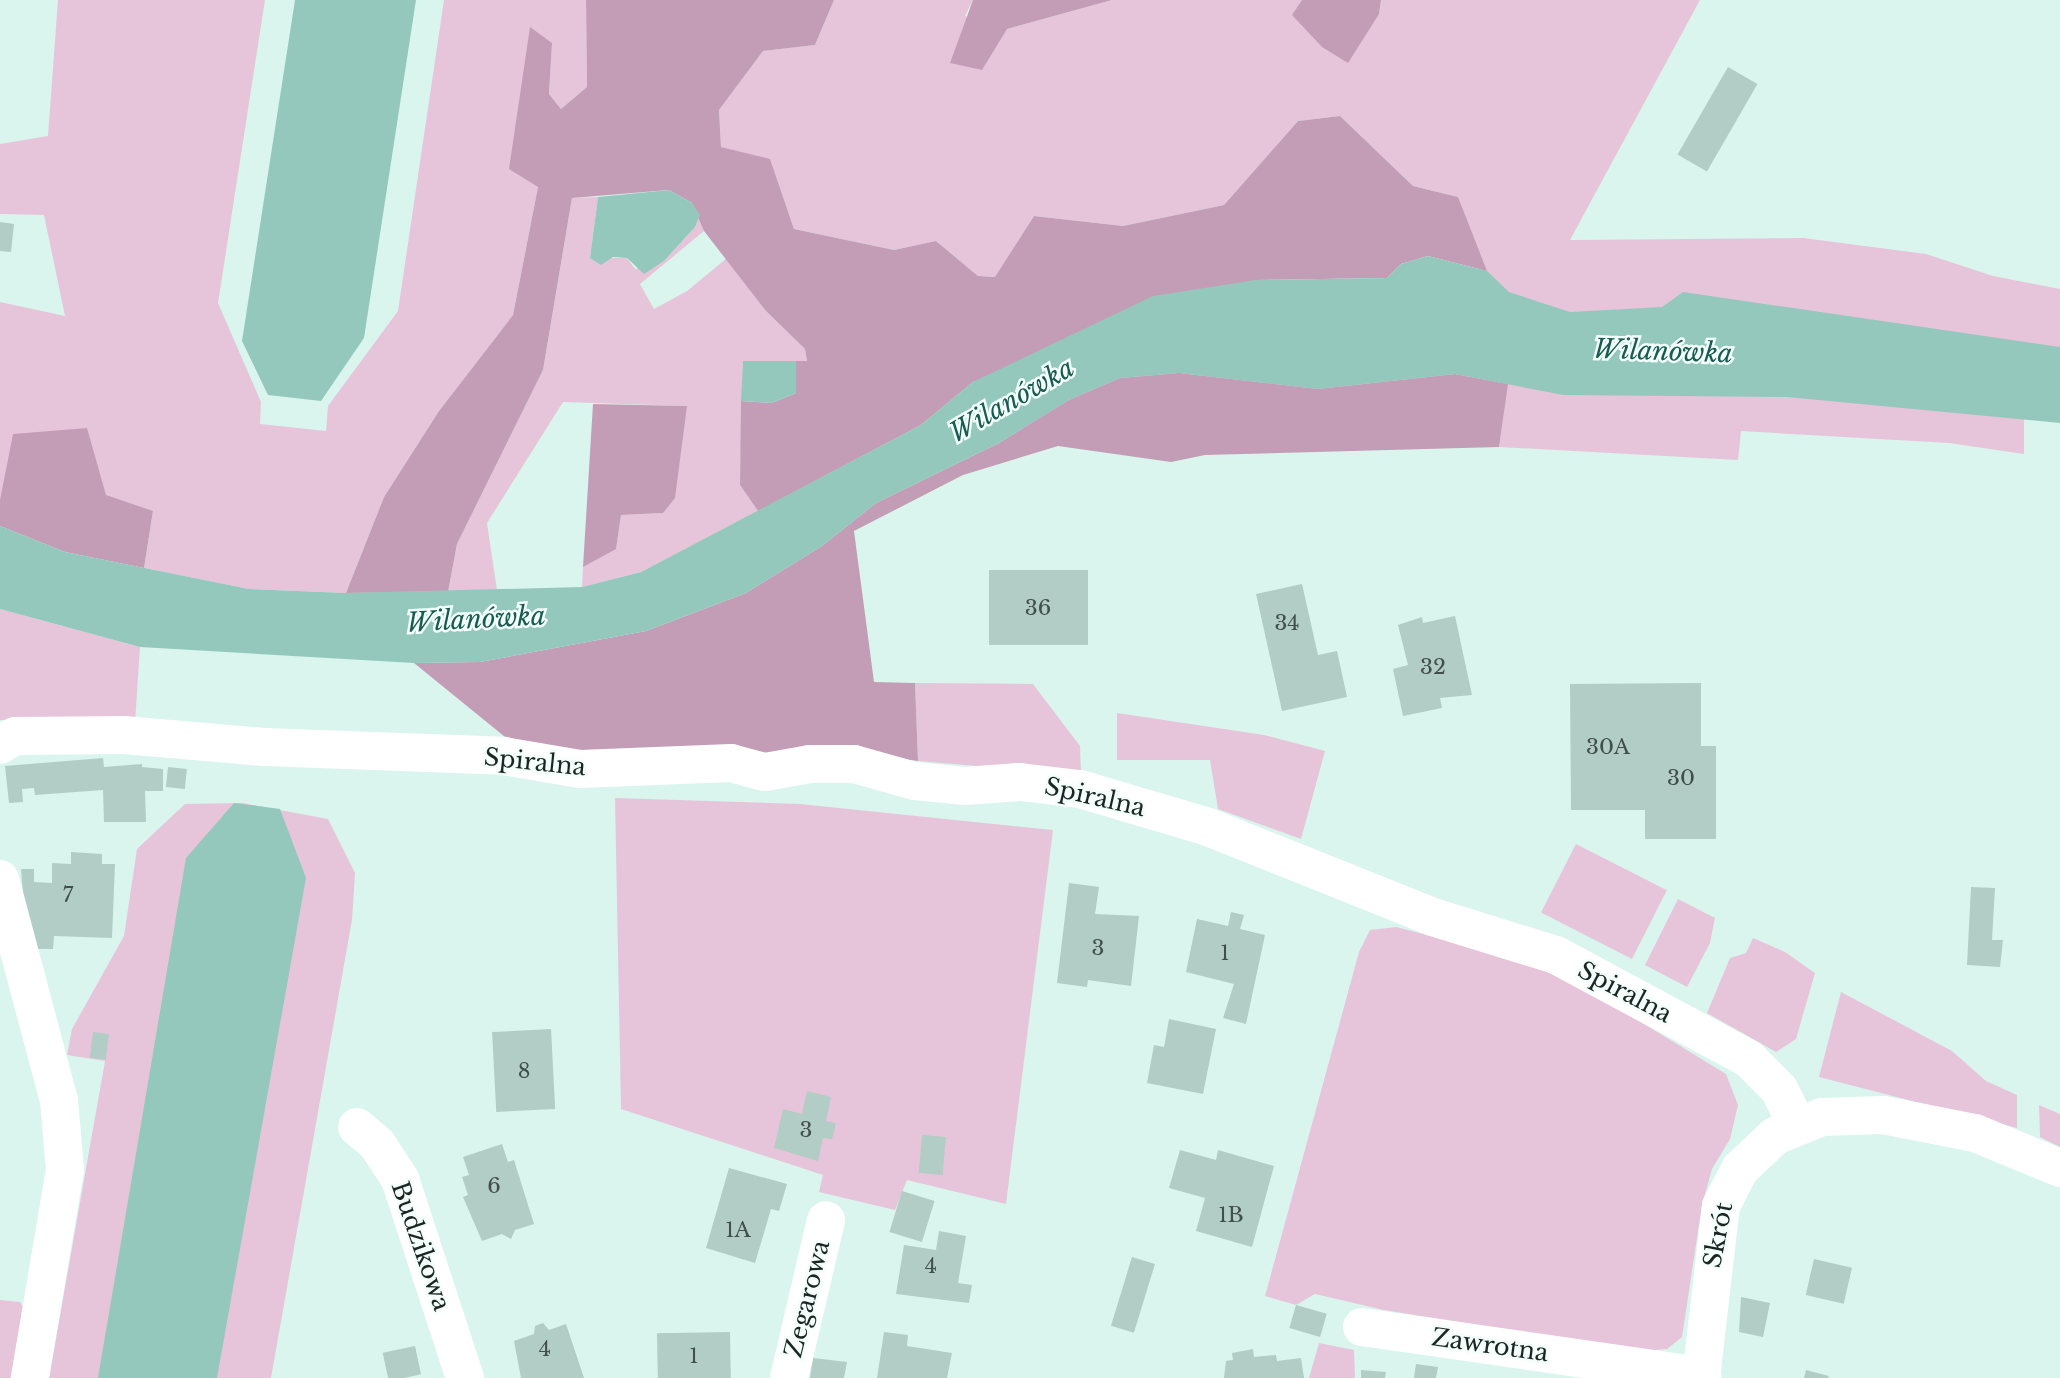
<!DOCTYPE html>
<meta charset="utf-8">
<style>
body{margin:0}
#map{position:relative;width:2060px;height:1378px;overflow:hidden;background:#daf5ee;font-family:"Libre Baskerville",serif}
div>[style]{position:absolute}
.green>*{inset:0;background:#e6c5da;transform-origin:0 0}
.forest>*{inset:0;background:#c39db6}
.water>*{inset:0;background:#95c8bd}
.building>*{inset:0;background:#b2ccc6;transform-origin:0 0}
.minor>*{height:38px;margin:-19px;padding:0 19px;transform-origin:19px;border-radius:19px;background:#fff}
span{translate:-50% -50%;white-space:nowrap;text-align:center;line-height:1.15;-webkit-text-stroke:5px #f3fefb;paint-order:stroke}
.number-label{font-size:21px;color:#414f4c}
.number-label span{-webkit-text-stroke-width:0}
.street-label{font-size:24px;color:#1b2523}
.water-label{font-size:26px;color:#185c51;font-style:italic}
</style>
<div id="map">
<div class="green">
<div style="clip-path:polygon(58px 0,265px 0,218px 303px,261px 402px,260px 424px,326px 431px,328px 406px,398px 311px,444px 0,586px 0,587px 87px,561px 109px,549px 94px,552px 43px,538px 187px,513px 315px,439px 411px,384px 497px,346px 593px,249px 589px,144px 568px,153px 511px,4px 487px,0 500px,0 302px,65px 316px,44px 215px,0 214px,0 144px,48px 136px)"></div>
<div style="clip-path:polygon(834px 0,973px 0,965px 16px,1007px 29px,1112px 0,1302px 0,1293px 15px,1379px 14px,1381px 0,1700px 0,1570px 240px,1803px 238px,1926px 254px,1993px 276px,2060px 289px,2060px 347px,1493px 319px,1458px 197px,1413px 186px,1340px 116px,1298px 121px,1224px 205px,1123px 226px,1034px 216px,996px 277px,978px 276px,936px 241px,894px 250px,794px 229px,770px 160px,721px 147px,719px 110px,763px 51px,815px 45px)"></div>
<div style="clip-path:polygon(598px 197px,590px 258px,627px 258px,635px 269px,664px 261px,695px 227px,700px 215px,704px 231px,640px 284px,654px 309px,687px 291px,727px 258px,766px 311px,805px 349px,807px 361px,743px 361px,740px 485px,758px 511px,641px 572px,582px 587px,583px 567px,616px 548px,621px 515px,663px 513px,686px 406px,563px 402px,487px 523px,497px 590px,448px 592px,457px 544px,543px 370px,572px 198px)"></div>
<div style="clip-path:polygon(1190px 345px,1797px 397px,1974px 366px,2024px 418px,2024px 454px,1949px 443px,1741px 431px,1738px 460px,1499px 447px,1507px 384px,1455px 374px,1021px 429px,1048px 389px)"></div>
<div style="clip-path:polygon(0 609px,140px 647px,135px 723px,0 720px)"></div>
<div style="clip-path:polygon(915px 683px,1033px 684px,1080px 746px,1081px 775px,918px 761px)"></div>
<div style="clip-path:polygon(1117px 713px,1264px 735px,1325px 751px,1301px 839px,1218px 809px,1210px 760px,1117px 760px)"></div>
<div style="clip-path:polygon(615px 798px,800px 804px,1053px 830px,1006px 1204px,907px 1180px,895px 1210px,819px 1192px,823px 1175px,621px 1109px)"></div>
<div style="clip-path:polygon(242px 803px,328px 819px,355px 873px,352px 920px,271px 1378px,49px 1378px,105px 1061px,67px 1055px,72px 1029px,124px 936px,137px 849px,185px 804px)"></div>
<div style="left:1576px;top:844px;width:102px;height:77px;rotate:27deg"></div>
<div style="clip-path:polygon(1678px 899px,1715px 918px,1710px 943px,1687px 987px,1645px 965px)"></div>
<div style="clip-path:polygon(1396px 927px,1493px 952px,1569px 978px,1726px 1074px,1738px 1105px,1730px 1139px,1712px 1169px,1702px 1205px,1682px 1337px,1667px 1349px,1640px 1351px,1384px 1310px,1315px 1294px,1296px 1305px,1265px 1296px,1359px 952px,1370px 930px)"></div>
<div style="clip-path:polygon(1753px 938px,1785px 952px,1815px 973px,1796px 1039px,1776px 1052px,1707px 1013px,1730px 958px,1746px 953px)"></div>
<div style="clip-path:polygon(1841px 992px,1952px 1051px,1986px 1081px,2017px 1095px,2017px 1128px,1819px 1077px)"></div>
<div style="clip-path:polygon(2039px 1105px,2060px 1114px,2060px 1147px,2040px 1137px)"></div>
<div style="clip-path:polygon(0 1300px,20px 1302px,27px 1313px,16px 1378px,0 1378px)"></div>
<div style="clip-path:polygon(1319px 1343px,1354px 1350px,1355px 1378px,1309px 1378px)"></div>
</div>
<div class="forest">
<div style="clip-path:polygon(586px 0,834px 0,815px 45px,763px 51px,719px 110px,721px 147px,770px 159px,794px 229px,894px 250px,936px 241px,978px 276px,995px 277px,1034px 216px,1123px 226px,1224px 205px,1298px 121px,1340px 116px,1413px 186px,1458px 197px,1487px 271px,1428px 256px,1401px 264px,1387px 278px,1256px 280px,973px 382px,921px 425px,758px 511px,740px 485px,741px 401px,772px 403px,796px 393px,796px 361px,807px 361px,805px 349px,766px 311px,704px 231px,692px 203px,669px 190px,572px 198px,543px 370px,457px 544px,448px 592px,346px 593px,384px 497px,439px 411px,513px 315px,538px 187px,509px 169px,530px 27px,552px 43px,549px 94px,561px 109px,587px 87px)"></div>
<div style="clip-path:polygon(973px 0,1112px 0,1007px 29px,982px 70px,950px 63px)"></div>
<div style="clip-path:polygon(1302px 0,1381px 0,1379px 14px,1348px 63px,1322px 47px,1292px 15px)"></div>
<div style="clip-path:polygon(1179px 373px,1318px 389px,1455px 374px,1508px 384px,1499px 447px,1205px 455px,1171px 462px,1058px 446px,963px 475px,854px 531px,874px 682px,915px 683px,918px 761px,842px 751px,590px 758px,516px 746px,414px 663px,480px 662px,646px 631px,746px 593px,822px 546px,876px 503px,999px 443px,1069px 400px,1120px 378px)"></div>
<div style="clip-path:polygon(593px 404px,687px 406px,675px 498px,663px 513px,621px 515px,616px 549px,583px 567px)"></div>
<div style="clip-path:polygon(87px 428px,106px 495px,153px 511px,144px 568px,65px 552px,0 526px,0 500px,13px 434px)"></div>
</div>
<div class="water">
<div style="clip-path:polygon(295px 0,416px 0,364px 338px,321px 401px,268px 395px,242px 341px)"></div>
<div style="clip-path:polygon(669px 190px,692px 203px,700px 215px,695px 227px,664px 261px,644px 274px,627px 258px,613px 257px,601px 265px,590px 258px,598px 197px)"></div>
<div style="clip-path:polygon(1428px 256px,1487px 271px,1509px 292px,1570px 312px,1662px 307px,1683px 292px,2060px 347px,2060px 423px,1787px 397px,1563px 395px,1455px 374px,1318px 389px,1179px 373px,1120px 378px,1069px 400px,999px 443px,876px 503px,822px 546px,746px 593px,646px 631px,480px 662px,414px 663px,140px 647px,0 609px,0 526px,65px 552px,249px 589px,346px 593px,582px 587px,641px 572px,921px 425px,973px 382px,1153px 296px,1256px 280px,1387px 278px,1401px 264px)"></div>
<div style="clip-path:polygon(743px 361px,796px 361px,796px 393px,772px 403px,741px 401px)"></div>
<div style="clip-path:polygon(234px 803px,280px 809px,306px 878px,217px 1378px,98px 1378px,186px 858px)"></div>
</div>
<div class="building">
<div style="left:1728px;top:67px;width:34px;height:101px;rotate:30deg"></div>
<div style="clip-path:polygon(0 222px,14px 224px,11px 252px,0 251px)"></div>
<div style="left:989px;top:570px;width:99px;height:75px"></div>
<div style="clip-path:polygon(1302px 584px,1318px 655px,1337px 651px,1347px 697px,1282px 711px,1256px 594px)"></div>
<div style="clip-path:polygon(1455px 616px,1472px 695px,1440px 698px,1442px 708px,1403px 716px,1393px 669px,1408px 665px,1398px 625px,1422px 617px,1423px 623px)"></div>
<div style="clip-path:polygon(1701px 683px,1701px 746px,1716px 746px,1716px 839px,1645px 839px,1645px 810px,1571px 810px,1570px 684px)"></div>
<div style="clip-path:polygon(103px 758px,104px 767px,142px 764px,142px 767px,163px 769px,163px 791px,145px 791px,146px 822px,104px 822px,103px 790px,35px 795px,34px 788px,22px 789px,23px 802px,9px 803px,5px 766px)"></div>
<div style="left:168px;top:767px;width:19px;height:20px;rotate:6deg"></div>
<div style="clip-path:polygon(71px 852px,102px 854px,102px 864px,115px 864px,112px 938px,54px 936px,53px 949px,36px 949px,24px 907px,21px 869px,34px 869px,34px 882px,52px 883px,52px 863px,71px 864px)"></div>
<div style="clip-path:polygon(1069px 883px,1099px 887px,1095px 914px,1139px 916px,1131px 986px,1088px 980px,1087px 987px,1057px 983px)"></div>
<div style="clip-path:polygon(1971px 887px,1995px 888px,1992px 940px,2003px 940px,2000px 967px,1967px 965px)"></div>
<div style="clip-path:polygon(1231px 912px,1244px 915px,1240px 929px,1265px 935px,1246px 1024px,1223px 1018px,1234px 984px,1186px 972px,1197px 919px,1228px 926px)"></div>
<div style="clip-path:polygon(1169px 1019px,1216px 1029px,1203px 1094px,1147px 1083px,1154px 1045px,1164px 1047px)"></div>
<div style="left:551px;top:1029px;width:80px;height:59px;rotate:87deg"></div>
<div style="left:93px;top:1032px;width:16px;height:26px;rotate:7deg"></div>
<div style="clip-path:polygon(807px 1091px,831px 1097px,826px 1121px,836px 1123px,832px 1139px,823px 1138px,818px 1161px,774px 1148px,783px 1109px,802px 1114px)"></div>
<div style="left:922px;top:1135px;width:24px;height:38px;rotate:5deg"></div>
<div style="clip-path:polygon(502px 1144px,508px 1162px,514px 1160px,534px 1224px,515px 1230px,511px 1239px,502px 1234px,482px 1241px,463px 1197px,468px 1195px,462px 1177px,469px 1175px,463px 1157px)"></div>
<div style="clip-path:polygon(1180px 1150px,1216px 1160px,1218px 1150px,1274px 1166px,1252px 1247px,1196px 1231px,1205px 1198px,1169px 1188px)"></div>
<div style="clip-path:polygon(729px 1168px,787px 1184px,779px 1211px,771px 1209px,755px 1263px,706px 1248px)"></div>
<div style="left:902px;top:1191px;width:34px;height:43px;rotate:17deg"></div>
<div style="clip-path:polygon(939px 1231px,966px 1236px,958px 1283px,972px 1285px,969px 1303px,896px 1294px,904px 1245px,936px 1250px)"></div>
<div style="left:1132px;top:1257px;width:24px;height:72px;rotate:17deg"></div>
<div style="left:1814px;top:1259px;width:39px;height:37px;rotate:13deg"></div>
<div style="clip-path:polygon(1741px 1297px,1770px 1303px,1763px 1337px,1739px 1332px)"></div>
<div style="left:1296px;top:1305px;width:32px;height:24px;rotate:16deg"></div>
<div style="clip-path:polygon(543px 1323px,549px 1330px,566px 1324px,584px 1378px,521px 1378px,514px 1341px,534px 1334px,535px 1326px)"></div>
<div style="left:730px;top:1332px;width:46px;height:73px;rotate:89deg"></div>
<div style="clip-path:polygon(884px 1332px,908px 1335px,907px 1346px,952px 1353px,947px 1378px,877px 1378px)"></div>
<div style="left:415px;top:1346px;width:29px;height:33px;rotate:78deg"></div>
<div style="clip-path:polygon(1253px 1349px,1254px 1357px,1276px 1355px,1277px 1361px,1301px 1358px,1304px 1378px,1224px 1378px,1226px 1361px,1233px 1360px,1232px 1353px)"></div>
<div style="clip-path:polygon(813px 1358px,847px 1362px,844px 1378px,810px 1378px)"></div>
<div style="clip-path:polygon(1416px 1364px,1438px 1367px,1436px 1378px,1414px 1378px)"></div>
<div style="clip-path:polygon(1361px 1370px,1386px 1372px,1385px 1378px,1361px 1378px)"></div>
<div style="clip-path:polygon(1806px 1370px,1829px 1376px,1828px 1378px,1804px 1378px)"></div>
</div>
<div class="minor">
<div style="left:0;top:745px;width:17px;rotate:-31deg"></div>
<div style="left:15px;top:736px;width:109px;rotate:-0.5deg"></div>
<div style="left:124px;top:735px;width:141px;rotate:4.9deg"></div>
<div style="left:264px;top:747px;width:240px;rotate:2.1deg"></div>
<div style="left:504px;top:756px;width:77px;rotate:9.7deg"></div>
<div style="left:580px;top:769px;width:151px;rotate:-2.3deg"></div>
<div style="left:731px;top:763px;width:35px;rotate:15deg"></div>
<div style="left:765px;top:772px;width:46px;rotate:-10.1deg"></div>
<div style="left:810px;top:764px;width:44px"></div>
<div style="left:854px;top:764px;width:63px;rotate:15.6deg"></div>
<div style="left:915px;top:781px;width:49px;rotate:5.8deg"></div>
<div style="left:964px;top:786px;width:56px;rotate:-4.1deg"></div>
<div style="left:1020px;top:782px;width:60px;rotate:6.7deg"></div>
<div style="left:1080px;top:789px;width:134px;rotate:16.5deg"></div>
<div style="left:1208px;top:827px;width:242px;rotate:21.8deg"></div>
<div style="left:1433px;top:917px;width:129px;rotate:17.2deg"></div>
<div style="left:1556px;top:955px;width:219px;rotate:28.3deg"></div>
<div style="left:1749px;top:1059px;width:42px;rotate:45deg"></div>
<div style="left:1779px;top:1089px;width:40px;rotate:63.4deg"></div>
<div style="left:0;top:879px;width:229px;rotate:75.1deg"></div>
<div style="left:59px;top:1100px;width:70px;rotate:85.1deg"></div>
<div style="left:65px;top:1170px;width:211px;rotate:99.6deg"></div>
<div style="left:357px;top:1127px;width:26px;rotate:40deg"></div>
<div style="left:377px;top:1144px;width:42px;rotate:56.7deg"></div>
<div style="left:400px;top:1179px;width:209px;rotate:71.9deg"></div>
<div style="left:1362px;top:1327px;width:344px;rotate:8.2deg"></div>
<div style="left:789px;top:1378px;width:162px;rotate:-76.8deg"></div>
<div style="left:1701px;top:1378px;width:173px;rotate:-83.4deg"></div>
<div style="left:1721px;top:1206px;width:42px;rotate:-62.8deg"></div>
<div style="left:1740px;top:1169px;width:48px;rotate:-43.3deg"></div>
<div style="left:1775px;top:1136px;width:51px;rotate:-22deg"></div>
<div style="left:1822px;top:1117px;width:61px;rotate:-1.9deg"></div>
<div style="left:1883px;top:1115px;width:94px;rotate:11.1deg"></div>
<div style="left:1975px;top:1133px;width:92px;rotate:22.4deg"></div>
</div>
<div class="number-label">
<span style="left:1038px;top:608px">36</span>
<span style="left:1287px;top:623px">34</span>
<span style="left:1433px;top:667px">32</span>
<span style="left:1608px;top:747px">30A</span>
<span style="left:1681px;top:778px">30</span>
<span style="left:68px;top:895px">7</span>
<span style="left:1098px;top:948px">3</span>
<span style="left:1225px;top:953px">1</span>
<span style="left:524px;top:1071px">8</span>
<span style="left:806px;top:1130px">3</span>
<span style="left:494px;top:1186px">6</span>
<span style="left:1231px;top:1215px">1B</span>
<span style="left:738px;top:1230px">1A</span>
<span style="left:931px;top:1266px">4</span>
<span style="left:545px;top:1349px">4</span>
<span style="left:694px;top:1356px">1</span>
</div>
<div class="street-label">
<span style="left:535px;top:762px;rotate:6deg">Spiralna</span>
<span style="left:1095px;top:797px;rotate:13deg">Spiralna</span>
<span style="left:1625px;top:992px;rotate:28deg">Spiralna</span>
<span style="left:1718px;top:1235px;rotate:-79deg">Skrót</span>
<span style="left:421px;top:1246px;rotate:71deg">Budzikowa</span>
<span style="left:807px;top:1299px;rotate:-76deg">Zegarowa</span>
<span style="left:1490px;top:1345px;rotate:8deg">Zawrotna</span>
</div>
<div class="water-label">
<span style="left:1663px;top:352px;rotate:2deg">Wilanówka</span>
<span style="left:1012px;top:401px;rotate:-30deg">Wilanówka</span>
<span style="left:476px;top:620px;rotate:-3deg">Wilanówka</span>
</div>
</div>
